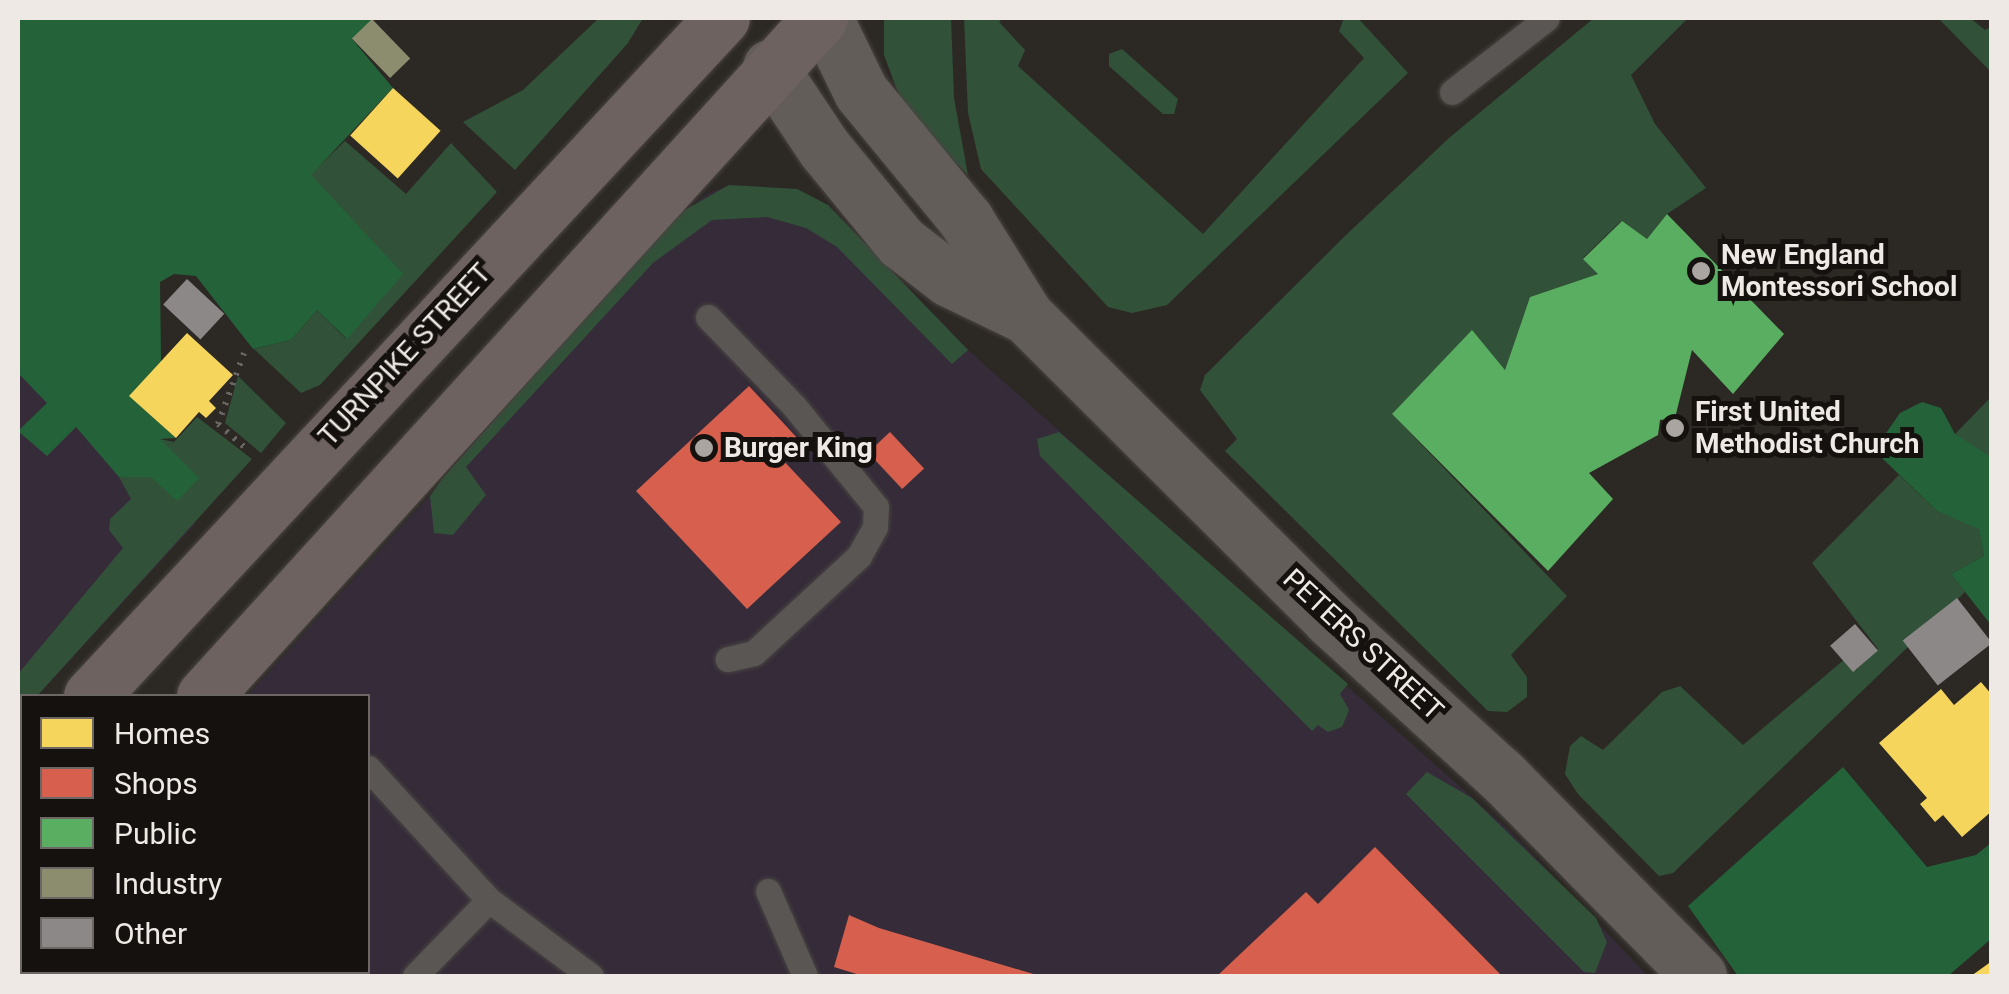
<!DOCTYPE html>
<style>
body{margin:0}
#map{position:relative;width:2009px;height:994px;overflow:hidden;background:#2c2824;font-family:Roboto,sans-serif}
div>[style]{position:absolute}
.commercial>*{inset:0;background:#352b39}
.green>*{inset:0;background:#315239}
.forest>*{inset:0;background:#24633a}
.homes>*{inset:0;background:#f6d55c;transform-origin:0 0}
.shops>*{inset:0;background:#d6604d;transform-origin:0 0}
.public>*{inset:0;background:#5aae61}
.industry>*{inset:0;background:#8c8c6e;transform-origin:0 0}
.building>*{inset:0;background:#8c8888;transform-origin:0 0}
.path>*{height:6px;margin-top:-3px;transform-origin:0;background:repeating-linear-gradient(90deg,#686562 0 2.5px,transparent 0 10.5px)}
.roads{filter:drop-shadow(0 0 2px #484441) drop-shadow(0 0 2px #484441)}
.service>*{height:25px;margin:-12.5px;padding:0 12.5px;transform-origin:12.5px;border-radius:12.5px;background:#595653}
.secondary>*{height:55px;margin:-27.5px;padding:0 27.5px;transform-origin:27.5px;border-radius:27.5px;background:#635d5a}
.trunk>*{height:55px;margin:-27.5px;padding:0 27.5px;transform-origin:27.5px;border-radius:27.5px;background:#6d6260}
.dots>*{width:28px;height:28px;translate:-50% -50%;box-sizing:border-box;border:5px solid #15110e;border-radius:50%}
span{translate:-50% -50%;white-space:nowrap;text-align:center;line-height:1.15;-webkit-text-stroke:10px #15110e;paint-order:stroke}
.poi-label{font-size:28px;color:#eee9e4;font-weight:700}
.left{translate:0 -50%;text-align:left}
.street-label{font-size:28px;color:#eee9e4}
.frame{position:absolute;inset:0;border:20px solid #eee9e4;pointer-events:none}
.legend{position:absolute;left:20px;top:694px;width:350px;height:280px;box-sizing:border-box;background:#15110e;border:2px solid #6c6764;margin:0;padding:12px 18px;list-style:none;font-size:30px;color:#eee9e4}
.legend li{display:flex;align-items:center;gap:20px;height:50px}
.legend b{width:50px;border:2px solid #6c6764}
</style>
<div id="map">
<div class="commercial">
<div style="clip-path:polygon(729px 185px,797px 189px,828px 205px,968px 350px,1511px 832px,1648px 976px,18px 976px,22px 945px,22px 972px,368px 972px,368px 696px,247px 696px,703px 196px)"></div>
<div style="clip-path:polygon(18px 341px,196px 523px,37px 696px,22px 696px,18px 718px)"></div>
</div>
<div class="green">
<div style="clip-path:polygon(599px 18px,643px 18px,628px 43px,515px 170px,463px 122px,523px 90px)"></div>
<div style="clip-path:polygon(884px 18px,951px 18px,954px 98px,968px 175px,904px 109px,884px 55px)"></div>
<div style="clip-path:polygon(964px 18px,1003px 18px,999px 22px,1025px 50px,1018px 66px,1203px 234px,1364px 58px,1339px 31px,1344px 18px,1358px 18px,1408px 73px,1167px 305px,1132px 313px,1108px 307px,981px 169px,968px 113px)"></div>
<div style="clip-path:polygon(1594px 18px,1688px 18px,1631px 75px,1655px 124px,1706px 188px,1667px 214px,1647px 239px,1621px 221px,1583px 258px,1598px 274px,1530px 297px,1505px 370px,1472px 331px,1392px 414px,1567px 596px,1511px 655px,1527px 677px,1527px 697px,1507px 712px,1488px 711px,1225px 451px,1237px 439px,1200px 390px,1205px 375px,1346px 235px,1449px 138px)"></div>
<div style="clip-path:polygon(1938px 18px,1970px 18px,1985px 30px,1991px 27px,1991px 72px)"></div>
<div style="clip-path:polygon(1122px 49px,1178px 99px,1174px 114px,1163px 114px,1109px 66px,1109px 54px)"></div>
<div style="clip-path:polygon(345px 141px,406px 194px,451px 143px,497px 192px,320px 385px,301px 393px,254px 349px,291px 340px,317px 310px,346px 339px,310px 175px)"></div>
<div style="clip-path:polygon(729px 185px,797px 189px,828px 205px,968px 350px,952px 364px,837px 247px,806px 228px,767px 217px,712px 220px,653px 263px,466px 467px,486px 495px,453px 535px,434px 533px,430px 496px,442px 479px,676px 215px)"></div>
<div style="clip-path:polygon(238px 376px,286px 423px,261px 453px,225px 423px)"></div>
<div style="clip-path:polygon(1991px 397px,1991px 457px,1987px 459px,1955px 434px)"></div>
<div style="clip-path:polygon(197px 417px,252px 459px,37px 696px,22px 696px,18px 718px,18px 674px,123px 548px,109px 530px,110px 519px,131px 499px,119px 477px,151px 477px,160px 439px,174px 442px)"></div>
<div style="clip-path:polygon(1059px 432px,1348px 684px,1340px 694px,1349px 710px,1342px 727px,1328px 732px,1318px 725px,1312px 731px,1040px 456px,1037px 439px)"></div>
<div style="clip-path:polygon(1899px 475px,1937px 511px,1979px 528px,1984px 556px,1951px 574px,1965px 592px,1673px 873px,1659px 876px,1578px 794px,1565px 774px,1570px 746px,1581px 736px,1603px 750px,1662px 692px,1680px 686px,1743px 745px,1845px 659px,1856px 670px,1878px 649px,1812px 563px)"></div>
<div style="clip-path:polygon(1427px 772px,1472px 798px,1596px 918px,1607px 942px,1595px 973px,1584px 972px,1406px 794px)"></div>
</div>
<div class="forest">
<div style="clip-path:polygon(18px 18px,374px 18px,352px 39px,393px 88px,311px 175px,403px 274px,347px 339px,317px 310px,291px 340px,253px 349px,196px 276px,174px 274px,160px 282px,161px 361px,130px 396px,176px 438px,160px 439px,199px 478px,177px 501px,151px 477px,119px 477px,76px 427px,47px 456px,18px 431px,47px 403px,18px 373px)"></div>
<div style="clip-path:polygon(1922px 402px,1941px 408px,1955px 434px,1991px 457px,1991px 625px,1951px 574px,1984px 556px,1979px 529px,1937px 511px,1883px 459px,1882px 439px,1900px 413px)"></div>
<div style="clip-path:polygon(1843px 767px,1927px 867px,1976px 855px,1991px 843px,1991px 939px,1948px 976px,1738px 976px,1688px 906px)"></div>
</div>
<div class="homes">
<div style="left:393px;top:88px;width:64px;height:64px;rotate:42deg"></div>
<div style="clip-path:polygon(187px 333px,233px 375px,209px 401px,216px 408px,206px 418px,199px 412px,176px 438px,129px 396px)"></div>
<div style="clip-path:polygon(1981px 682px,1992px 695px,1992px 811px,1962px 837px,1943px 815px,1935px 822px,1920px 804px,1927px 798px,1879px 743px,1941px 689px,1954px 705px)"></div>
<div style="clip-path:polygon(1992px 961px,1992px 976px,1971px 976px)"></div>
</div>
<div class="shops">
<div style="clip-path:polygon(749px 386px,800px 441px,781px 458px,841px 522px,747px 609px,636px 491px)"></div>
<div style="left:890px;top:432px;width:50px;height:30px;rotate:47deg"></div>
<div style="clip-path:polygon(1375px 847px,1502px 976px,1217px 976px,1306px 892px,1318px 904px)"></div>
<div style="clip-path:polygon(849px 915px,879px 928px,1040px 976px,863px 976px,834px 967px)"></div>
</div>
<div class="public">
<div style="clip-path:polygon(1667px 214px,1784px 334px,1733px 394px,1692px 350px,1675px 418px,1660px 420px,1658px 435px,1589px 473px,1613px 499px,1548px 571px,1392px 414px,1472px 330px,1505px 370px,1530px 297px,1598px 274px,1583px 259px,1622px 221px,1647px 239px)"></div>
</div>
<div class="industry">
<div style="left:372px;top:19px;width:55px;height:28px;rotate:46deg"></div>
</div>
<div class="building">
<div style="left:187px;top:279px;width:51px;height:35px;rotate:43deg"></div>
<div style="left:1957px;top:598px;width:57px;height:69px;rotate:52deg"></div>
<div style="left:1855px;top:624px;width:35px;height:33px;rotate:49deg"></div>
</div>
<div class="path">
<div style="left:244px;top:353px;width:76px;rotate:110.1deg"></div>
<div style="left:218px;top:424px;width:38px;rotate:41deg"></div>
</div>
<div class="roads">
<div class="service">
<div style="left:1452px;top:92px;width:120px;rotate:-37.9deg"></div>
<div style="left:708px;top:317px;width:124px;rotate:46deg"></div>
<div style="left:794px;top:406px;width:130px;rotate:50.9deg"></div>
<div style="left:876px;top:507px;width:20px;rotate:93deg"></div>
<div style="left:875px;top:527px;width:33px;rotate:119deg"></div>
<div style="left:859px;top:556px;width:143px;rotate:137.3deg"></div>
<div style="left:754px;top:653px;width:27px;rotate:167deg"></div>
<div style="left:368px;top:768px;width:179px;rotate:47.5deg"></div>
<div style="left:768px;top:891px;width:93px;rotate:66.5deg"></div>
<div style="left:229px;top:972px;width:7px;rotate:34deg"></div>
<div style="left:415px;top:976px;width:106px;rotate:-45.8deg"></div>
<div style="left:489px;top:900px;width:127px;rotate:36.7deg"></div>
</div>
<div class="secondary">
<div style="left:825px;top:18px;width:82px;rotate:64.1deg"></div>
<div style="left:861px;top:92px;width:166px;rotate:50.6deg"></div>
<div style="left:966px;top:220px;width:113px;rotate:58deg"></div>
<div style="left:1026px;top:316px;width:431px;rotate:44.9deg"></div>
<div style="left:1331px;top:620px;width:230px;rotate:42.4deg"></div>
<div style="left:1501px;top:775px;width:282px;rotate:45.4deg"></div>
<div style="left:770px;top:67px;width:97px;rotate:56.3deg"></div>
<div style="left:824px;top:148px;width:122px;rotate:50.7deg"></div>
<div style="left:901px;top:242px;width:61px;rotate:37.6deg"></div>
<div style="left:949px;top:279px;width:85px;rotate:25.7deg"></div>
</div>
<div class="trunk">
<div style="left:91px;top:696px;width:926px;rotate:-47.06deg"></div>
<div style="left:204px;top:696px;width:916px;rotate:-47.74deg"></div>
<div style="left:18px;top:777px;width:7px;rotate:-56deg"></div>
<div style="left:18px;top:906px;width:7px;rotate:-56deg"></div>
</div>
</div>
<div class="dots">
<div style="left:1701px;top:271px;background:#aaa5a1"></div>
<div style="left:1675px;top:428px;background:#aaa5a1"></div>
<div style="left:704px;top:448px;background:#aaa5a1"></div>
</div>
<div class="poi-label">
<span class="left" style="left:1721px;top:271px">New England<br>Montessori School</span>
<span class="left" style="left:1695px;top:428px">First United<br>Methodist Church</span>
<span class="left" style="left:724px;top:448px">Burger King</span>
</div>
<div class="street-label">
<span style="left:405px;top:355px;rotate:-47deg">TURNPIKE STREET</span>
<span style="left:1363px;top:645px;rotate:43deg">PETERS STREET</span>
</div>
<div class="frame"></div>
<ul class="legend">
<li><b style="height:28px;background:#f6d55c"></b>Homes</li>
<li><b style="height:28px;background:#d6604d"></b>Shops</li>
<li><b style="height:28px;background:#5aae61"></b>Public</li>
<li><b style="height:28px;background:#8c8c6e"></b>Industry</li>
<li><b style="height:28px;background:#8c8888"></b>Other</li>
</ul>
</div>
